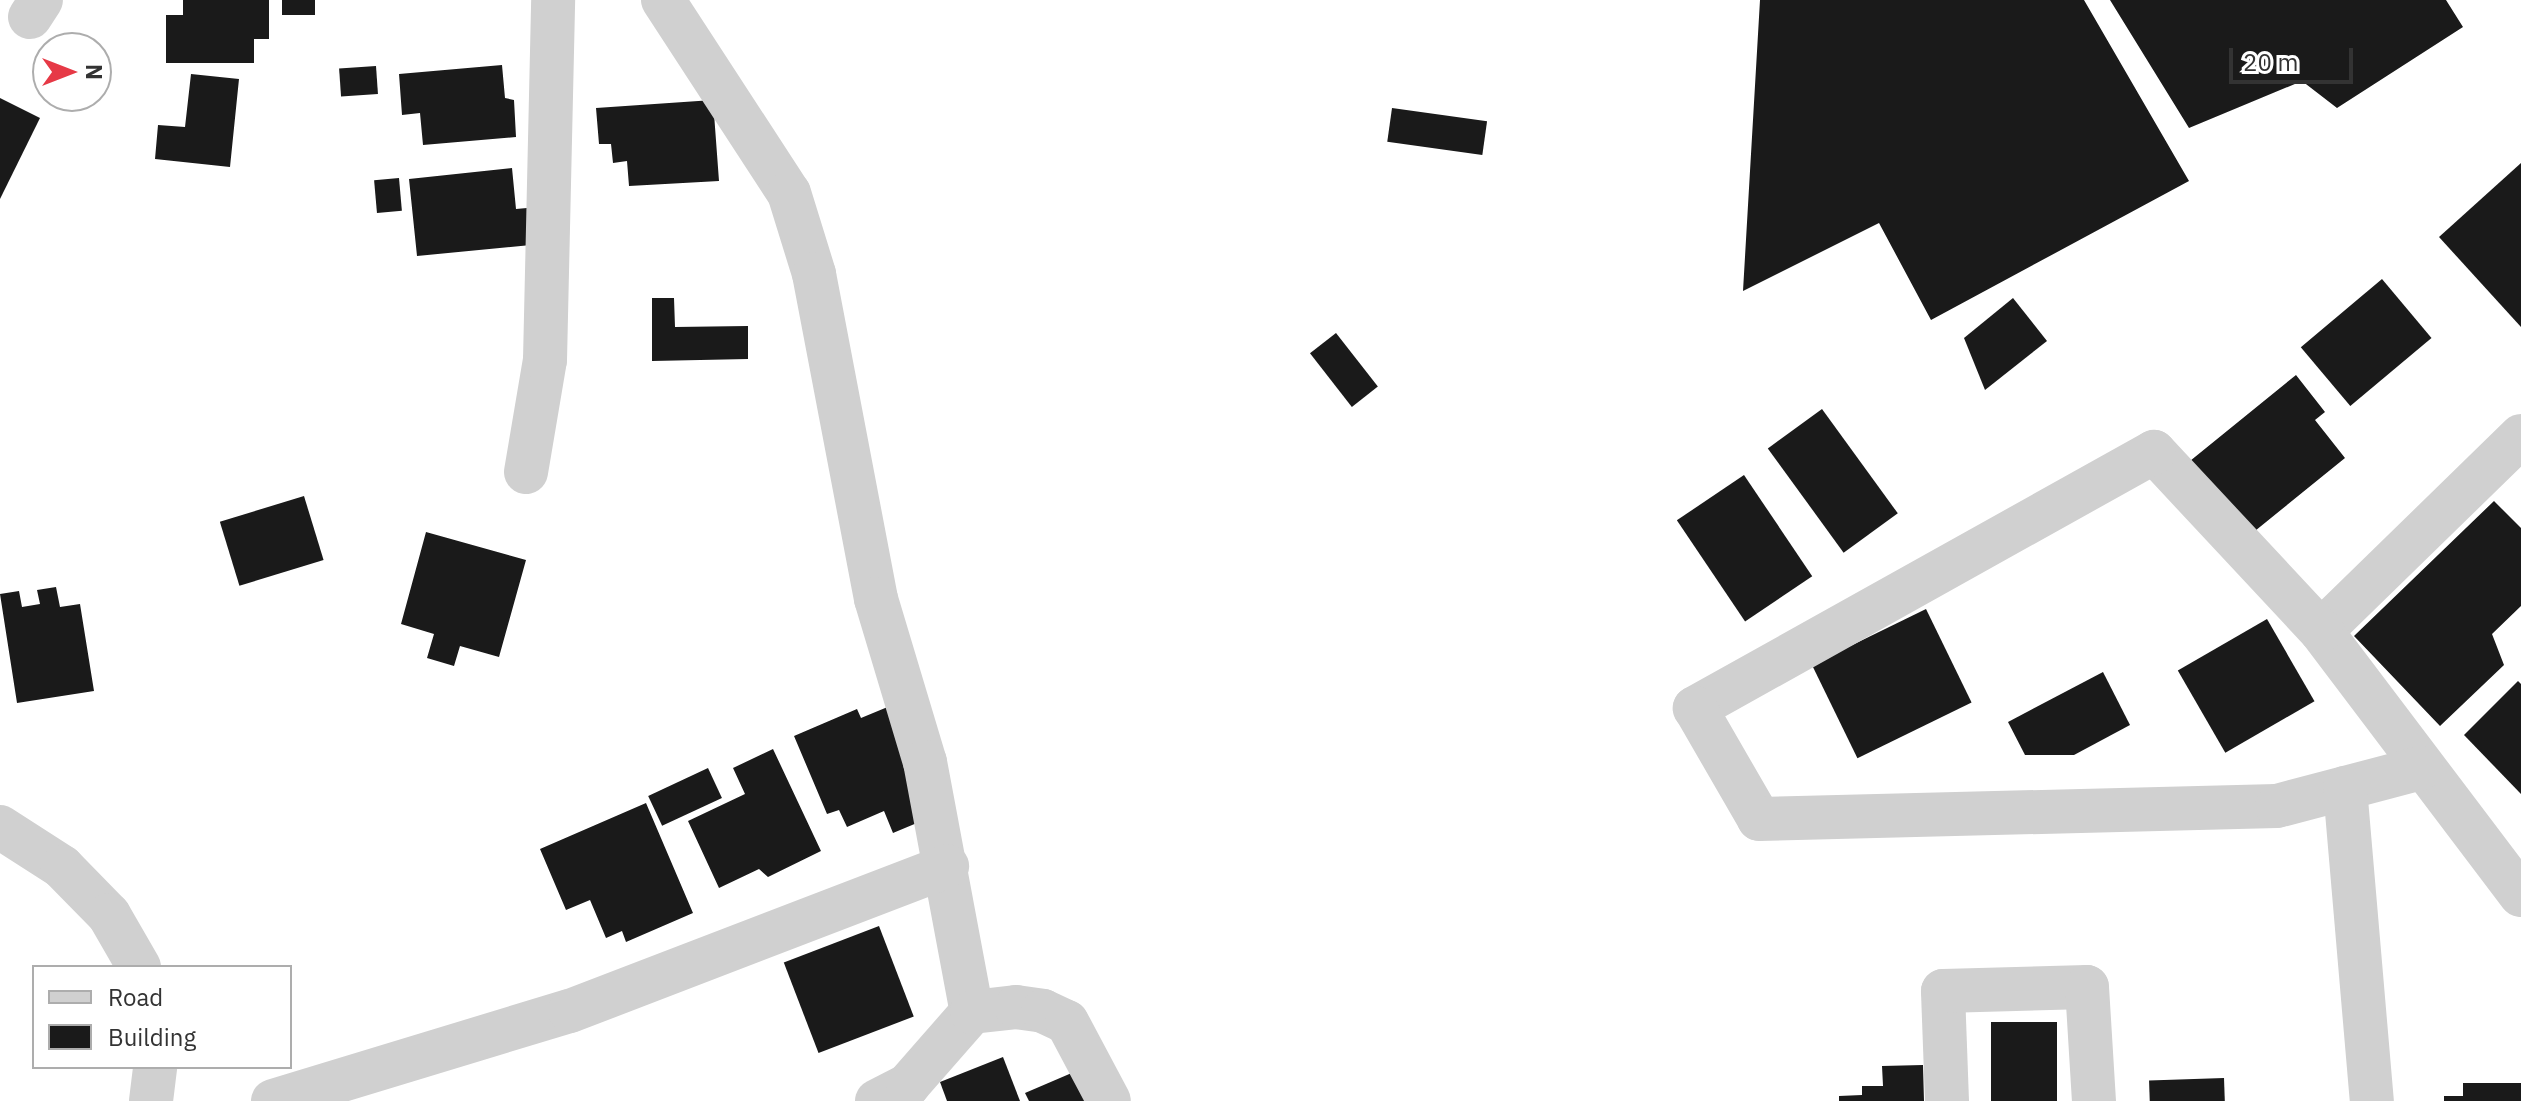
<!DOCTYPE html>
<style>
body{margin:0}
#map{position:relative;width:2521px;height:1101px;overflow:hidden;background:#fff;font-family:"IBM Plex Sans",sans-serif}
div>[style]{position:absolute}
.building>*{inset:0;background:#1a1a1a;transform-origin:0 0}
.minor>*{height:44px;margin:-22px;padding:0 22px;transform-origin:22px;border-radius:22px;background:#d0d0d0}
span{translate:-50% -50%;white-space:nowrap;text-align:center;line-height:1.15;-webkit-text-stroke:8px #fff;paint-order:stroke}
.legend{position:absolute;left:32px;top:965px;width:260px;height:104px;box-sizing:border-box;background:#fff;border:2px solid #adadad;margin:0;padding:10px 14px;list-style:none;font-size:24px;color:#333}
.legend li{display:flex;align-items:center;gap:16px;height:40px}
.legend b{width:40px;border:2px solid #adadad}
.north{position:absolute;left:32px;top:32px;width:80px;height:80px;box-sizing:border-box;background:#fff;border:2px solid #adadad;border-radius:50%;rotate:90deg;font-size:22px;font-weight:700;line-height:32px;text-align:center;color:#333}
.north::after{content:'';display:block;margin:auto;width:28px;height:36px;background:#e63946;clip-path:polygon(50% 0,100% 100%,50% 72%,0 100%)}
.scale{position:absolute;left:2229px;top:48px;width:124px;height:36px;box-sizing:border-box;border:4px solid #333;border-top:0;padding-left:10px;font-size:24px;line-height:28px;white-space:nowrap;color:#333;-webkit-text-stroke:6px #fff;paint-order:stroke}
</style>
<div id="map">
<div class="building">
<div style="clip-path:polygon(183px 0,269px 0,269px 39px,254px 39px,254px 63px,166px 63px,166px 15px,183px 15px)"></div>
<div style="left:282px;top:0;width:33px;height:15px"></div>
<div style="clip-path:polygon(1760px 0,2084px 0,2189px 181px,1931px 320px,1879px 223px,1743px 291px)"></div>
<div style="clip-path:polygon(2110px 0,2446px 0,2463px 27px,2337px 108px,2302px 81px,2189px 128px)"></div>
<div style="clip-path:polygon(502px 65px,505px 98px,514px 100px,516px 137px,423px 145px,420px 113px,402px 115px,399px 74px)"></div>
<div style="left:376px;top:66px;width:28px;height:37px;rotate:86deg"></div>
<div style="clip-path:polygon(191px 74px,239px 79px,230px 167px,155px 159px,158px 125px,185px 127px)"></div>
<div style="clip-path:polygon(0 98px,40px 118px,0 199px)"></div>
<div style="clip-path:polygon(713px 100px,719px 181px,629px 186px,627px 161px,613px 163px,611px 144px,599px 144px,596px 108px)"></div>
<div style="left:1392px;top:108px;width:96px;height:34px;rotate:8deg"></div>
<div style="clip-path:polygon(2521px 163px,2521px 327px,2439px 237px)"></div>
<div style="clip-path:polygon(512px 168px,516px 209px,527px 208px,531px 245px,417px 256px,409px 179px)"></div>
<div style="left:399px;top:178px;width:33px;height:25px;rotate:85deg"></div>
<div style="left:2382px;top:279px;width:77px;height:106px;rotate:50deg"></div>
<div style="clip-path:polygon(652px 298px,674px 298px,675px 327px,748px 326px,748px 359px,652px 361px)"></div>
<div style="clip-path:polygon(2013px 298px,2047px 341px,1985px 390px,1964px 338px)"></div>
<div style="left:1336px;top:333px;width:68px;height:33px;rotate:52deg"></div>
<div style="clip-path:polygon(2296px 375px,2325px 412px,2315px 420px,2345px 458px,2250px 535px,2190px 461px)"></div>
<div style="left:1822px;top:409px;width:129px;height:67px;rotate:54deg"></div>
<div style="left:1744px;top:475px;width:122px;height:81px;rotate:56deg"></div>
<div style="left:304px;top:496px;width:67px;height:88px;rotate:73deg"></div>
<div style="clip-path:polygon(2494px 501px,2521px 528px,2521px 606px,2492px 634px,2504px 665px,2440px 726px,2354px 636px)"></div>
<div style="clip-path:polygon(426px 532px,526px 560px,499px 657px,460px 646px,454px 666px,427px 658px,434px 634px,401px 624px)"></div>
<div style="clip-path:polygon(56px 587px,60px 607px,80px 604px,94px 691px,17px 703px,0 594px,19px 591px,22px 607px,40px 604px,37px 590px)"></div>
<div style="left:1926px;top:609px;width:104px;height:127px;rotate:64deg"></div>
<div style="left:2267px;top:619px;width:95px;height:103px;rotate:60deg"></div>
<div style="clip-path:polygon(2103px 672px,2130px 725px,2074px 755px,2025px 755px,2008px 722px)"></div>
<div style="clip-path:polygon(2518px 681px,2521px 684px,2521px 794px,2464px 735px)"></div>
<div style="clip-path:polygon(890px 706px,936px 815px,893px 833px,884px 811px,847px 827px,839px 810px,827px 814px,794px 736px,857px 709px,861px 718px)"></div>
<div style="clip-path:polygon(773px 749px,821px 851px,768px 877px,759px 869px,719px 888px,688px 821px,745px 794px,733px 768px)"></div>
<div style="left:708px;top:768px;width:33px;height:66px;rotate:65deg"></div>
<div style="clip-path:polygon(646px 803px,693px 913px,626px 942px,622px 931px,606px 938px,590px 900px,566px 910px,540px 849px)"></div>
<div style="left:879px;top:926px;width:97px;height:102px;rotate:69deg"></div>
<div style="left:2057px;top:1022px;width:79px;height:66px;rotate:90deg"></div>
<div style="clip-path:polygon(1003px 1057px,1020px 1101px,947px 1101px,940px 1082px)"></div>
<div style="clip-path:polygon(1923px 1065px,1924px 1101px,1839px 1101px,1839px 1096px,1862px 1095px,1862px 1086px,1883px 1086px,1882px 1066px)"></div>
<div style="clip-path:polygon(1081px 1069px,1094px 1101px,1029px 1101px,1025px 1093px)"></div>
<div style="left:2224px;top:1078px;width:23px;height:75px;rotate:88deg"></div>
<div style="clip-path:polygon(2463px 1083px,2521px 1083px,2521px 1101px,2444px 1101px,2444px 1096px,2463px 1096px)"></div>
</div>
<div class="minor">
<div style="left:663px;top:0;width:230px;rotate:56.9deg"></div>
<div style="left:789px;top:193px;width:85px;rotate:72.8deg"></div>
<div style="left:814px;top:274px;width:331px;rotate:79.2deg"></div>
<div style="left:876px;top:599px;width:170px;rotate:73.3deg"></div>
<div style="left:925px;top:762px;width:254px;rotate:79.4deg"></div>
<div style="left:30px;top:17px;width:20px;rotate:-57deg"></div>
<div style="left:2521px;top:436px;width:279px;rotate:135.7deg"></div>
<div style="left:2321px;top:631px;width:331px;rotate:52.9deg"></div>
<div style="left:526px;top:472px;width:114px;rotate:-80.4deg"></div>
<div style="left:545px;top:360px;width:360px;rotate:-88.7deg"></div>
<div style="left:2321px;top:631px;width:245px;rotate:-133deg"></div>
<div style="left:2154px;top:452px;width:526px;rotate:150.85deg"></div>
<div style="left:1695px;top:708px;width:128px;rotate:60deg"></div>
<div style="left:1759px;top:819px;width:518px;rotate:-1.44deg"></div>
<div style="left:2277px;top:806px;width:149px;rotate:-14.8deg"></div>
<div style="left:2345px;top:788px;width:314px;rotate:85.1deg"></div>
<div style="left:0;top:827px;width:74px;rotate:32.8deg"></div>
<div style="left:62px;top:867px;width:67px;rotate:45.6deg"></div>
<div style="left:109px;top:915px;width:60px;rotate:60deg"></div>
<div style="left:151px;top:1101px;width:34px;rotate:-83deg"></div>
<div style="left:273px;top:1101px;width:310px;rotate:-16.9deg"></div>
<div style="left:570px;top:1011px;width:404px;rotate:-21deg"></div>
<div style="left:877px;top:1101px;width:35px;rotate:-27deg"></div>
<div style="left:908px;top:1085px;width:97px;rotate:-48.8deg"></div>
<div style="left:972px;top:1012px;width:44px;rotate:-6.5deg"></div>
<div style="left:1016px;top:1007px;width:27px;rotate:8deg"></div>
<div style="left:1043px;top:1011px;width:26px;rotate:25deg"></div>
<div style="left:1067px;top:1022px;width:89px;rotate:62deg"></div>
<div style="left:1947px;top:1101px;width:110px;rotate:-92.1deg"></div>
<div style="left:1943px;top:991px;width:144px;rotate:-1.6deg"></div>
<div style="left:2087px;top:987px;width:114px;rotate:86.5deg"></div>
</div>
<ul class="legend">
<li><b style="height:10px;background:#d0d0d0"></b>Road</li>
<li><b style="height:22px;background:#1a1a1a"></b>Building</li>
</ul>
<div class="north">N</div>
<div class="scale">20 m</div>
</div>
